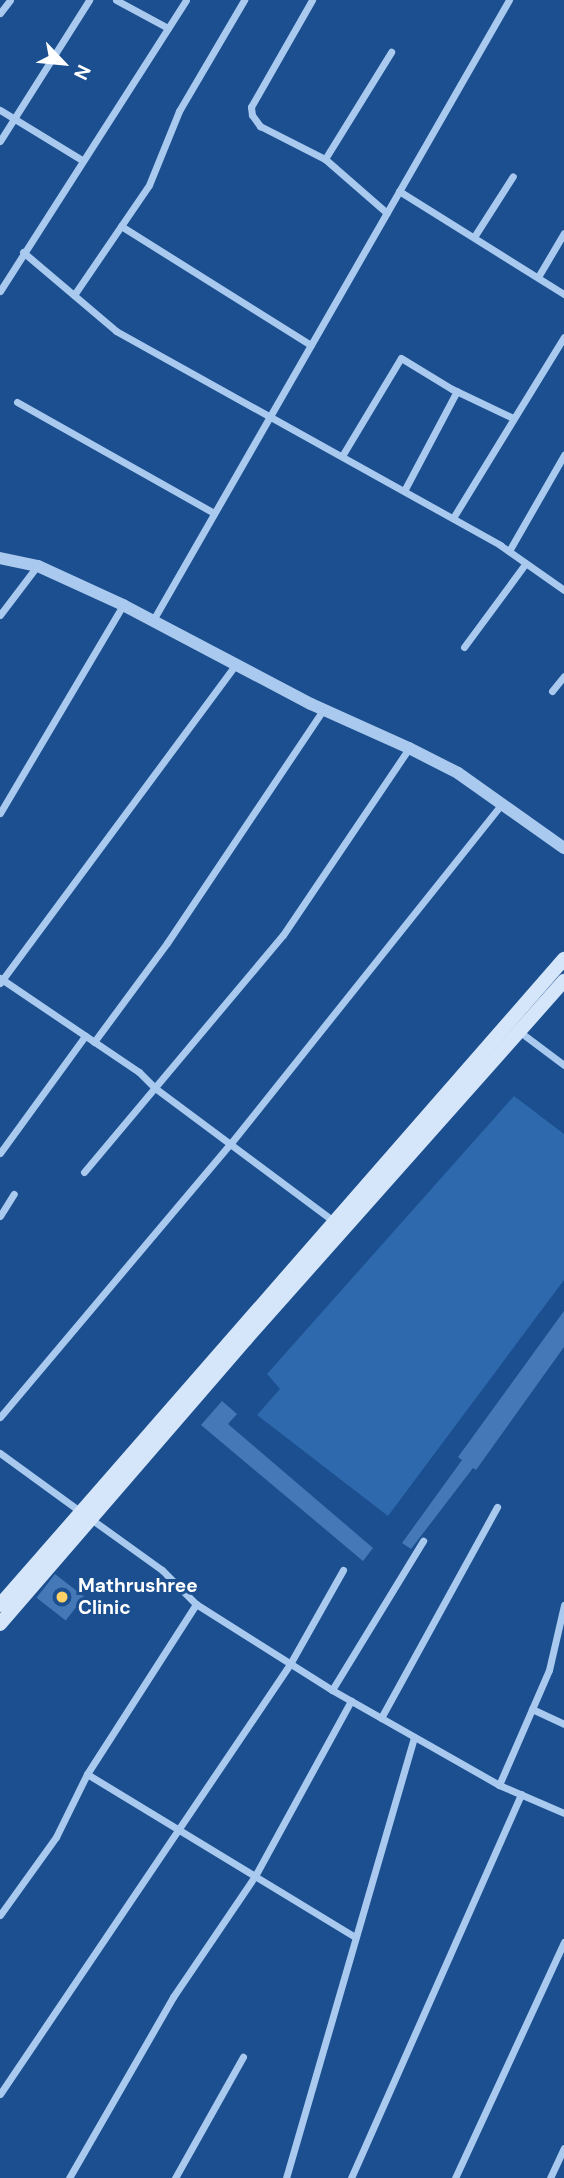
<!DOCTYPE html>
<style>
body{margin:0}
#map{position:relative;width:564px;height:2178px;overflow:hidden;background:#1b4f8f;font-family:"DM Sans",sans-serif}
div>[style]{position:absolute}
.green>*{inset:0;background:#2e69ad}
.building>*{inset:0;background:#4478b7;transform-origin:0 0}
.minor>*{height:7px;margin:-3.5px;padding:0 3.5px;transform-origin:3.5px;border-radius:3.5px;background:#a9c9ee}
.tertiary>*{height:12px;margin:-6px;padding:0 6px;transform-origin:6px;border-radius:6px;background:#a9c9ee}
.secondary>*{height:14px;margin:-7px;padding:0 7px;transform-origin:7px;border-radius:7px;background:#d6e6fa}
.dots>*{width:19px;height:19px;translate:-50% -50%;box-sizing:border-box;border:4px solid #1b4f8f;border-radius:50%}
span{translate:-50% -50%;white-space:nowrap;text-align:center;line-height:1.15;-webkit-text-stroke:6px #1b4f8f;paint-order:stroke}
.poi-label{font-size:19px;color:#fff;font-weight:700}
.left{translate:0 -50%;text-align:left}
.north{position:absolute;left:28px;top:28px;width:70px;height:70px;-webkit-text-stroke:5px #1b4f8f;paint-order:stroke;rotate:116deg;font-size:19px;font-weight:700;line-height:28px;text-align:center;color:#fff}
.north::after{content:'';display:block;margin:auto;width:24px;height:32px;background:#fff;clip-path:polygon(50% 0,100% 100%,50% 72%,0 100%)}
</style>
<div id="map">
<div class="green">
<div style="clip-path:polygon(514px 1096px,564px 1134px,564px 1280px,388px 1516px,257px 1415px,280px 1389px,267px 1374px)"></div>
</div>
<div class="building">
<div style="clip-path:polygon(564px 1311px,564px 1347px,476px 1470px,473px 1468px,411px 1549px,402px 1543px,462px 1460px,458px 1457px)"></div>
<div style="clip-path:polygon(222px 1401px,237px 1414px,228px 1424px,373px 1548px,363px 1561px,201px 1425px)"></div>
<div style="left:55px;top:1574px;width:37px;height:30px;rotate:38deg"></div>
</div>
<div class="minor">
<div style="left:116px;top:0;width:59px;rotate:28.3deg"></div>
<div style="left:312px;top:0;width:123px;rotate:119.7deg"></div>
<div style="left:251px;top:107px;width:8px;rotate:83deg"></div>
<div style="left:252px;top:115px;width:14px;rotate:54deg"></div>
<div style="left:260px;top:126px;width:73px;rotate:26.9deg"></div>
<div style="left:325px;top:159px;width:82px;rotate:41.1deg"></div>
<div style="left:0;top:13px;width:16px;rotate:-52deg"></div>
<div style="left:0;top:110px;width:96px;rotate:31.4deg"></div>
<div style="left:0;top:141px;width:167px;rotate:-57.7deg"></div>
<div style="left:325px;top:159px;width:126px;rotate:-58.3deg"></div>
<div style="left:399px;top:191px;width:195px;rotate:32deg"></div>
<div style="left:121px;top:226px;width:224px;rotate:32.1deg"></div>
<div style="left:474px;top:237px;width:72px;rotate:-57.4deg"></div>
<div style="left:23px;top:252px;width:122px;rotate:40.3deg"></div>
<div style="left:116px;top:331px;width:440px;rotate:29.1deg"></div>
<div style="left:500px;top:545px;width:78px;rotate:35.1deg"></div>
<div style="left:538px;top:277px;width:51px;rotate:-59.4deg"></div>
<div style="left:0;top:291px;width:345px;rotate:-57.4deg"></div>
<div style="left:74px;top:295px;width:133px;rotate:-55.7deg"></div>
<div style="left:149px;top:185px;width:80px;rotate:-67.9deg"></div>
<div style="left:179px;top:111px;width:129px;rotate:-59.6deg"></div>
<div style="left:17px;top:402px;width:226px;rotate:29.4deg"></div>
<div style="left:342px;top:456px;width:114px;rotate:-59deg"></div>
<div style="left:401px;top:358px;width:60px;rotate:31.3deg"></div>
<div style="left:452px;top:389px;width:68px;rotate:25.4deg"></div>
<div style="left:404px;top:491px;width:113px;rotate:-62.1deg"></div>
<div style="left:453px;top:518px;width:212px;rotate:-58.5deg"></div>
<div style="left:509px;top:551px;width:111px;rotate:-60.2deg"></div>
<div style="left:0;top:615px;width:61px;rotate:-52.9deg"></div>
<div style="left:152px;top:622px;width:717px;rotate:-60.15deg"></div>
<div style="left:464px;top:647px;width:104px;rotate:-53.6deg"></div>
<div style="left:552px;top:691px;width:19px;rotate:-51deg"></div>
<div style="left:0;top:813px;width:242px;rotate:-59.4deg"></div>
<div style="left:0;top:978px;width:168px;rotate:34.1deg"></div>
<div style="left:139px;top:1072px;width:23px;rotate:45deg"></div>
<div style="left:155px;top:1088px;width:224px;rotate:36.7deg"></div>
<div style="left:0;top:983px;width:397px;rotate:-53.5deg"></div>
<div style="left:520px;top:1032px;width:55px;rotate:36.9deg"></div>
<div style="left:94px;top:1042px;width:123px;rotate:-53.6deg"></div>
<div style="left:167px;top:943px;width:280px;rotate:-56.2deg"></div>
<div style="left:0;top:1153px;width:145px;rotate:-54deg"></div>
<div style="left:84px;top:1172px;width:309px;rotate:-50deg"></div>
<div style="left:283px;top:935px;width:225px;rotate:-56deg"></div>
<div style="left:0;top:1216px;width:26px;rotate:-58deg"></div>
<div style="left:0;top:1417px;width:358px;rotate:-49.9deg"></div>
<div style="left:231px;top:1143px;width:434px;rotate:-51.4deg"></div>
<div style="left:0;top:1453px;width:100px;rotate:36.1deg"></div>
<div style="left:91px;top:1519px;width:87px;rotate:35.7deg"></div>
<div style="left:162px;top:1570px;width:48px;rotate:45deg"></div>
<div style="left:196px;top:1604px;width:161px;rotate:32.3deg"></div>
<div style="left:332px;top:1690px;width:192px;rotate:29.6deg"></div>
<div style="left:499px;top:1785px;width:71px;rotate:23.3deg"></div>
<div style="left:332px;top:1690px;width:175px;rotate:-58.6deg"></div>
<div style="left:532px;top:1709px;width:35px;rotate:25deg"></div>
<div style="left:381px;top:1718px;width:241px;rotate:-61.2deg"></div>
<div style="left:87px;top:1774px;width:314px;rotate:31.3deg"></div>
<div style="left:499px;top:1785px;width:125px;rotate:-66.5deg"></div>
<div style="left:549px;top:1670px;width:67px;rotate:-77deg"></div>
<div style="left:0;top:1915px;width:96px;rotate:-54.3deg"></div>
<div style="left:56px;top:1837px;width:70px;rotate:-63.8deg"></div>
<div style="left:87px;top:1774px;width:202px;rotate:-57.3deg"></div>
<div style="left:0;top:2094px;width:519px;rotate:-56deg"></div>
<div style="left:290px;top:1664px;width:108px;rotate:-60.6deg"></div>
<div style="left:69px;top:2178px;width:209px;rotate:-60.1deg"></div>
<div style="left:173px;top:1997px;width:146px;rotate:-55.9deg"></div>
<div style="left:255px;top:1876px;width:200px;rotate:-61.3deg"></div>
<div style="left:175px;top:2178px;width:139px;rotate:-60.7deg"></div>
<div style="left:286px;top:2178px;width:459px;rotate:-73.8deg"></div>
<div style="left:351px;top:2178px;width:420px;rotate:-66.1deg"></div>
<div style="left:455px;top:2178px;width:260px;rotate:-65.2deg"></div>
<div style="left:550px;top:2178px;width:33px;rotate:-65deg"></div>
</div>
<div class="tertiary">
<div style="left:0;top:558px;width:39px;rotate:12deg"></div>
<div style="left:38px;top:566px;width:94px;rotate:24.6deg"></div>
<div style="left:123px;top:605px;width:212px;rotate:27.8deg"></div>
<div style="left:311px;top:704px;width:107px;rotate:24.2deg"></div>
<div style="left:409px;top:748px;width:55px;rotate:27deg"></div>
<div style="left:458px;top:773px;width:130px;rotate:35.3deg"></div>
</div>
<div class="secondary">
<div style="left:0;top:1605px;width:858px;rotate:-48.88deg"></div>
<div style="left:0;top:1624px;width:376px;rotate:-49.2deg"></div>
<div style="left:246px;top:1339px;width:479px;rotate:-48.4deg"></div>
</div>
<div class="dots">
<div style="left:62px;top:1597px;background:#ffd166"></div>
</div>
<div class="poi-label">
<span class="left" style="left:78px;top:1597px">Mathrushree<br>Clinic</span>
</div>
<div class="north">N</div>
</div>
